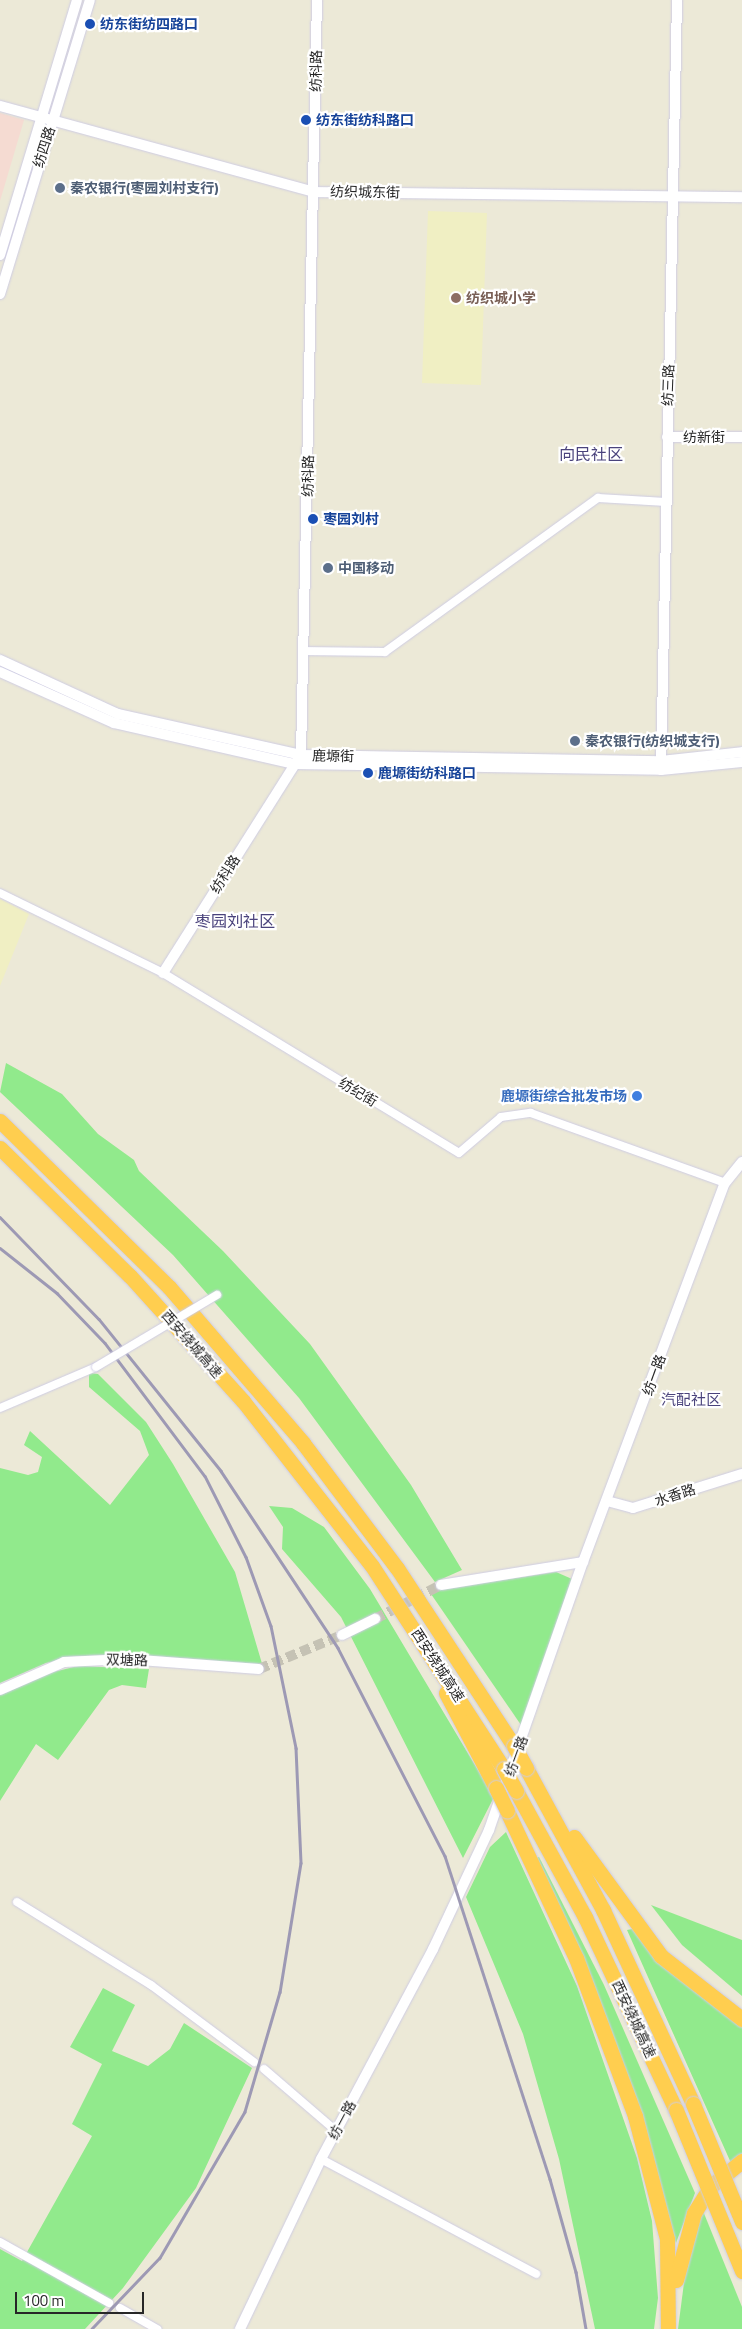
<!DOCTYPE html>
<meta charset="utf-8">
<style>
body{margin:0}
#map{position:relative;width:742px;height:2329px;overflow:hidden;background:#ece9d7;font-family:"Titillium Web","Noto Sans SC",sans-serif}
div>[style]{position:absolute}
.education>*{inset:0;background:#f0efc3;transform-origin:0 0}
.medical>*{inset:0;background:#f5dbd2}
.green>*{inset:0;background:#91ea8c}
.tertiary-tunnel>*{height:10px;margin-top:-5px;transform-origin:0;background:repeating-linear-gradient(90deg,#c5c2b4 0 10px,transparent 0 15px)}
.roads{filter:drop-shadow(0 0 1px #cecce3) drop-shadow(0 0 1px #cecce3)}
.minor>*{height:8px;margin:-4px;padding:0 4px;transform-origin:4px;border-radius:4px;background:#fff}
.tertiary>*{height:10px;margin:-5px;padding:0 5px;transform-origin:5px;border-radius:5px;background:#fff}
.motorway>*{height:15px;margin:-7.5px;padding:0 7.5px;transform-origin:7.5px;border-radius:7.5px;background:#ffce4f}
.rail>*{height:2.5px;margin:-1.25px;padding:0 1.25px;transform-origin:1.25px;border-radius:1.25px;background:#9d99b4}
.bridges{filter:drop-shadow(0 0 1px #cecce3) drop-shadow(0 0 1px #cecce3)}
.minor-bridge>*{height:8px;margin:-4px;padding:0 4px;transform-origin:4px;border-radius:4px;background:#fff}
.motorway-bridge>*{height:15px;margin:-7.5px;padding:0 7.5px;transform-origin:7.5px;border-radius:7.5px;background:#ffce4f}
.dots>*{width:14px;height:14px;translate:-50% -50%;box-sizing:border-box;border:2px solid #fff;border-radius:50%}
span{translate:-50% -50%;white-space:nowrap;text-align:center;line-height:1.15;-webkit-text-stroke:4.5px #fff;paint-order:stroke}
.transit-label{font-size:14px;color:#164399;font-weight:700}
.left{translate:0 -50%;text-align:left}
.street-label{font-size:14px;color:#272727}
.service-label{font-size:14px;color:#4e5e75;font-weight:700}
.education-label{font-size:14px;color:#785e54;font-weight:700}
.shop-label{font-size:14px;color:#366cbe;font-weight:700}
.right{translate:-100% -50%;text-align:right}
.neighbourhood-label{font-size:15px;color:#4a437c}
.quarter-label{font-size:16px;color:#4a437c}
.scale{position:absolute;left:15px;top:2292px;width:129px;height:22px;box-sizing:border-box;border:2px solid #272727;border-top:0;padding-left:6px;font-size:15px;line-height:18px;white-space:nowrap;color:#272727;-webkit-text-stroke:4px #fff;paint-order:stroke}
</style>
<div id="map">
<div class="education">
<div style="left:428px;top:211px;width:59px;height:172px;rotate:2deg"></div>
<div style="clip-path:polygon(0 899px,29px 914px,0 986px)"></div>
</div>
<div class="medical">
<div style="clip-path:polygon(0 113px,24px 120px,0 201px)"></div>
</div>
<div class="green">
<div style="clip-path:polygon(6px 1063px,62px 1094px,98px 1134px,134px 1160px,139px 1171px,223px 1251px,310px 1344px,411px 1485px,462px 1570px,435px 1582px,299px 1398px,173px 1255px,0 1092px)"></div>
<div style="clip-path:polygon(89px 1373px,98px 1374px,146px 1422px,173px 1464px,235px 1572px,263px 1667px,77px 1656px,46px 1663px,0 1683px,0 1468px,28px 1475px,38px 1472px,42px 1457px,24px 1445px,30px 1431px,110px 1505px,149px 1455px,140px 1431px,89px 1387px)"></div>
<div style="clip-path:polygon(269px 1506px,292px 1508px,324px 1527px,370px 1589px,494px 1797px,463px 1858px,341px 1617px,282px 1549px,283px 1527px)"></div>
<div style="clip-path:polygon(556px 1572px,572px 1579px,521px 1725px,431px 1594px,438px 1589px)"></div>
<div style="clip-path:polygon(78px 1666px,149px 1669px,146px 1688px,122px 1685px,109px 1690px,58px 1760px,36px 1744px,0 1801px,0 1695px,49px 1673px)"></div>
<div style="clip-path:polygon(506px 1832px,577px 1986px,637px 2158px,652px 2221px,658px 2298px,654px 2329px,595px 2329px,559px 2159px,523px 2034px,466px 1897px,490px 1847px)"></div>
<div style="clip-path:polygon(539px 1857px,604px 1985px,695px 2193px,676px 2243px,536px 1858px)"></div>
<div style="clip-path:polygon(651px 1905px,742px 1940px,742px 1996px,682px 1945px)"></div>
<div style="clip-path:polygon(632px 1929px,674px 1975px,742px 2025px,742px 2155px,731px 2163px,627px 1930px)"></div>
<div style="clip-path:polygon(103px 1988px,135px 2005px,112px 2051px,148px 2066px,170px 2049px,184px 2023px,252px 2068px,196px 2188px,123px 2288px,85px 2329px,0 2329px,0 2249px,22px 2261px,92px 2136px,72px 2124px,102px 2064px,70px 2047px)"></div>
<div style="clip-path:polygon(703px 2211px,742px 2307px,742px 2329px,678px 2329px,688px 2252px)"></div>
</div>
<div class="tertiary-tunnel">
<div style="left:375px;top:1619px;width:74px;rotate:-27.3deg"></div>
<div style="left:259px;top:1669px;width:90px;rotate:-22.3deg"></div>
</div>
<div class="roads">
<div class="minor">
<div style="left:303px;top:651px;width:82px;rotate:0.7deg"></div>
<div style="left:385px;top:652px;width:263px;rotate:-35.9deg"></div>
<div style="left:598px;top:498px;width:68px;rotate:3.4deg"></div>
<div style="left:0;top:893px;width:182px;rotate:26.1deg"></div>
<div style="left:163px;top:973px;width:346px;rotate:31.3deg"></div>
<div style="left:459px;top:1153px;width:55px;rotate:-40.6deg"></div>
<div style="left:501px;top:1117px;width:30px;rotate:-8deg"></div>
<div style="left:531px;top:1113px;width:206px;rotate:19.8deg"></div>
<div style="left:0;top:1408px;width:104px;rotate:-23.1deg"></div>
<div style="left:17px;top:1902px;width:158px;rotate:31.8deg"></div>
<div style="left:151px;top:1985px;width:129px;rotate:36.8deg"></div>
<div style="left:264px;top:2069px;width:95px;rotate:40.7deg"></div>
<div style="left:321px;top:2159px;width:244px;rotate:28.1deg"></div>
<div style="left:0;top:2242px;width:125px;rotate:29.2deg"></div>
<div style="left:120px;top:2308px;width:43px;rotate:29.6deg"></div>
</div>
<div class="tertiary">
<div style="left:0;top:106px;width:327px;rotate:15.3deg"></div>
<div style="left:315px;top:192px;width:427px;rotate:0.7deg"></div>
<div style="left:0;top:255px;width:266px;rotate:-73.2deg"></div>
<div style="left:0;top:294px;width:307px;rotate:-73deg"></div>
<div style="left:667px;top:437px;width:75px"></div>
<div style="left:0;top:660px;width:130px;rotate:24.6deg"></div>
<div style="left:118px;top:714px;width:188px;rotate:12.6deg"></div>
<div style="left:301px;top:755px;width:360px;rotate:1deg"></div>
<div style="left:661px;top:761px;width:81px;rotate:-6.3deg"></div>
<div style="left:0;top:672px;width:125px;rotate:24.1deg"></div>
<div style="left:114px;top:723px;width:186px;rotate:12.8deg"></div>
<div style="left:295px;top:764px;width:366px;rotate:0.9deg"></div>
<div style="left:661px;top:770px;width:81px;rotate:-5.6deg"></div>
<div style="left:661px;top:770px;width:770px;rotate:-88.81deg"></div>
<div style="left:163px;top:973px;width:258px;rotate:-57.7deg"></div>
<div style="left:301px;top:755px;width:755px;rotate:-88.79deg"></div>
<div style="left:607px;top:1501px;width:27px;rotate:15deg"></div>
<div style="left:633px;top:1508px;width:114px;rotate:-17.3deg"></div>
<div style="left:441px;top:1585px;width:144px;rotate:-9.2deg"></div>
<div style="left:342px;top:1635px;width:37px;rotate:-26deg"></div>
<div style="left:0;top:1690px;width:70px;rotate:-23.6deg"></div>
<div style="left:64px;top:1662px;width:63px;rotate:-2.7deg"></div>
<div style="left:127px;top:1659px;width:132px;rotate:4.3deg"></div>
<div style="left:240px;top:2329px;width:188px;rotate:-64.5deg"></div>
<div style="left:321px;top:2159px;width:238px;rotate:-61.9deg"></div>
<div style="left:433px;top:1949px;width:132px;rotate:-64.8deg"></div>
<div style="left:489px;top:1830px;width:284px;rotate:-70.7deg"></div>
<div style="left:583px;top:1562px;width:405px;rotate:-69.5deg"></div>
<div style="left:725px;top:1183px;width:27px;rotate:-51deg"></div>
</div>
<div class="motorway">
<div style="left:0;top:1121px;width:237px;rotate:44.5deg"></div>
<div style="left:169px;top:1287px;width:206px;rotate:49.3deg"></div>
<div style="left:303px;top:1443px;width:156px;rotate:53.1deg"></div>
<div style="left:397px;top:1568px;width:213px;rotate:56.7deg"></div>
<div style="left:0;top:1148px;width:182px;rotate:44.6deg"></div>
<div style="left:130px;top:1276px;width:169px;rotate:47.9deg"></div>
<div style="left:243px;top:1401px;width:209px;rotate:52deg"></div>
<div style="left:372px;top:1566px;width:242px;rotate:57deg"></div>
<div style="left:446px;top:1693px;width:107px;rotate:62.2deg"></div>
<div style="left:526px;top:1768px;width:162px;rotate:61.5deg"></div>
<div style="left:603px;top:1910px;width:214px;rotate:65.1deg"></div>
<div style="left:516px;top:1791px;width:144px;rotate:61.3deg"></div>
<div style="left:585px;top:1917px;width:213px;rotate:64.8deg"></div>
<div style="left:507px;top:1811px;width:162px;rotate:64.9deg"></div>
<div style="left:576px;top:1958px;width:169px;rotate:69.5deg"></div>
<div style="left:635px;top:2116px;width:127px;rotate:75.4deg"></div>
<div style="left:667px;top:2239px;width:90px;rotate:89.4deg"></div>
<div style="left:574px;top:1837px;width:147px;rotate:53.8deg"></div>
<div style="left:661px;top:1956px;width:103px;rotate:37.9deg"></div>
<div style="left:676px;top:2280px;width:69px;rotate:-75deg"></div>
<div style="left:694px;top:2213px;width:32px;rotate:-58deg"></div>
<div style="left:711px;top:2186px;width:40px;rotate:-39deg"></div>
</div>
</div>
<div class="rail">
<div style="left:0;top:1217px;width:142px;rotate:45.9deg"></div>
<div style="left:99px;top:1319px;width:195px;rotate:51.2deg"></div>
<div style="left:221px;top:1471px;width:212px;rotate:56.5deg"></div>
<div style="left:338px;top:1648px;width:234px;rotate:62.8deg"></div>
<div style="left:445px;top:1856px;width:340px;rotate:72deg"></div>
<div style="left:550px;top:2179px;width:97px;rotate:74.4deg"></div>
<div style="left:576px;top:2272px;width:58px;rotate:80deg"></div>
<div style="left:0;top:1248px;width:73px;rotate:38.3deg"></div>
<div style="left:57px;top:1293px;width:69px;rotate:46.2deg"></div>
<div style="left:105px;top:1343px;width:166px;rotate:53.1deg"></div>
<div style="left:205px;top:1476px;width:91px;rotate:63.2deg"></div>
<div style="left:246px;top:1557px;width:73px;rotate:70.1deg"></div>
<div style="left:271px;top:1626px;width:125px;rotate:78.4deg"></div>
<div style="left:296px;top:1748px;width:115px;rotate:87.5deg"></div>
<div style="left:301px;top:1863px;width:131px;rotate:99.2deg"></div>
<div style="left:280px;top:1992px;width:125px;rotate:106.3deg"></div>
<div style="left:245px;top:2112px;width:169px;rotate:120.2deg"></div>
<div style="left:160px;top:2258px;width:98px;rotate:133.8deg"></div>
</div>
<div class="bridges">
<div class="minor-bridge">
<div style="left:96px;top:1367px;width:141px;rotate:-30.8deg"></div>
</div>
<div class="motorway-bridge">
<div style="left:514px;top:1746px;width:25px;rotate:61deg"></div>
<div style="left:504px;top:1769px;width:25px;rotate:61deg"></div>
<div style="left:496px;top:1788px;width:25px;rotate:64deg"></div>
<div style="left:693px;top:2104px;width:128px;rotate:67.4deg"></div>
<div style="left:676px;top:2110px;width:174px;rotate:67.7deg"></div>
</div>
</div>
<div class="dots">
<div style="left:90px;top:24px;background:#1a4fb4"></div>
<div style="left:306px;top:120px;background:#1a4fb4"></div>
<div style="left:60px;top:188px;background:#5c6f8a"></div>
<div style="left:456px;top:298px;background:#8d6e63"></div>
<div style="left:313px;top:519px;background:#1a4fb4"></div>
<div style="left:328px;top:568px;background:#5c6f8a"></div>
<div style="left:575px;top:741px;background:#5c6f8a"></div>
<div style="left:368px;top:773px;background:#1a4fb4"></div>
<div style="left:637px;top:1096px;background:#3f7fe0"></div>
</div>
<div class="transit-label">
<span class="left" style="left:100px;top:24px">纺东街纺四路口</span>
<span class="left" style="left:316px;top:120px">纺东街纺科路口</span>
<span class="left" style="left:323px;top:519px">枣园刘村</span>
<span class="left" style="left:378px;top:773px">鹿塬街纺科路口</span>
</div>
<div class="street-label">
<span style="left:316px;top:71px;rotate:-89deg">纺科路</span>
<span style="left:44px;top:147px;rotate:-72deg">纺四路</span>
<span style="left:365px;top:192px;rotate:1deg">纺织城东街</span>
<span style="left:668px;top:385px;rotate:-88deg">纺三路</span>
<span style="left:704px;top:437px">纺新街</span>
<span style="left:308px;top:476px;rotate:-89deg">纺科路</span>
<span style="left:333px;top:756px;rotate:1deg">鹿塬街</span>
<span style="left:225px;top:874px;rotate:-58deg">纺科路</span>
<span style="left:358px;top:1092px;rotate:31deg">纺纪街</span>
<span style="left:192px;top:1344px;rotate:49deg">西安绕城高速</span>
<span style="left:654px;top:1375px;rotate:-70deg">纺一路</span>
<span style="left:675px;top:1495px;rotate:-18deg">水香路</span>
<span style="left:127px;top:1660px;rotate:1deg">双塘路</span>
<span style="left:438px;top:1665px;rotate:57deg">西安绕城高速</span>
<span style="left:516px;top:1756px;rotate:-70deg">纺一路</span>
<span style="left:634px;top:2019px;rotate:65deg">西安绕城高速</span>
<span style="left:342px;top:2120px;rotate:-62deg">纺一路</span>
</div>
<div class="service-label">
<span class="left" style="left:70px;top:188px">秦农银行(枣园刘村支行)</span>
<span class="left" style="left:338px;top:568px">中国移动</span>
<span class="left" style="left:585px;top:741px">秦农银行(纺织城支行)</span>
</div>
<div class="education-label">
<span class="left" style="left:466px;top:298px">纺织城小学</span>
</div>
<div class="shop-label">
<span class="right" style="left:627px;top:1096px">鹿塬街综合批发市场</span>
</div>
<div class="neighbourhood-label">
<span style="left:691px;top:1400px">汽配社区</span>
</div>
<div class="quarter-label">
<span style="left:591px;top:454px">向民社区</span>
<span style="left:235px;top:921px">枣园刘社区</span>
</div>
<div class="scale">100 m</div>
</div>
